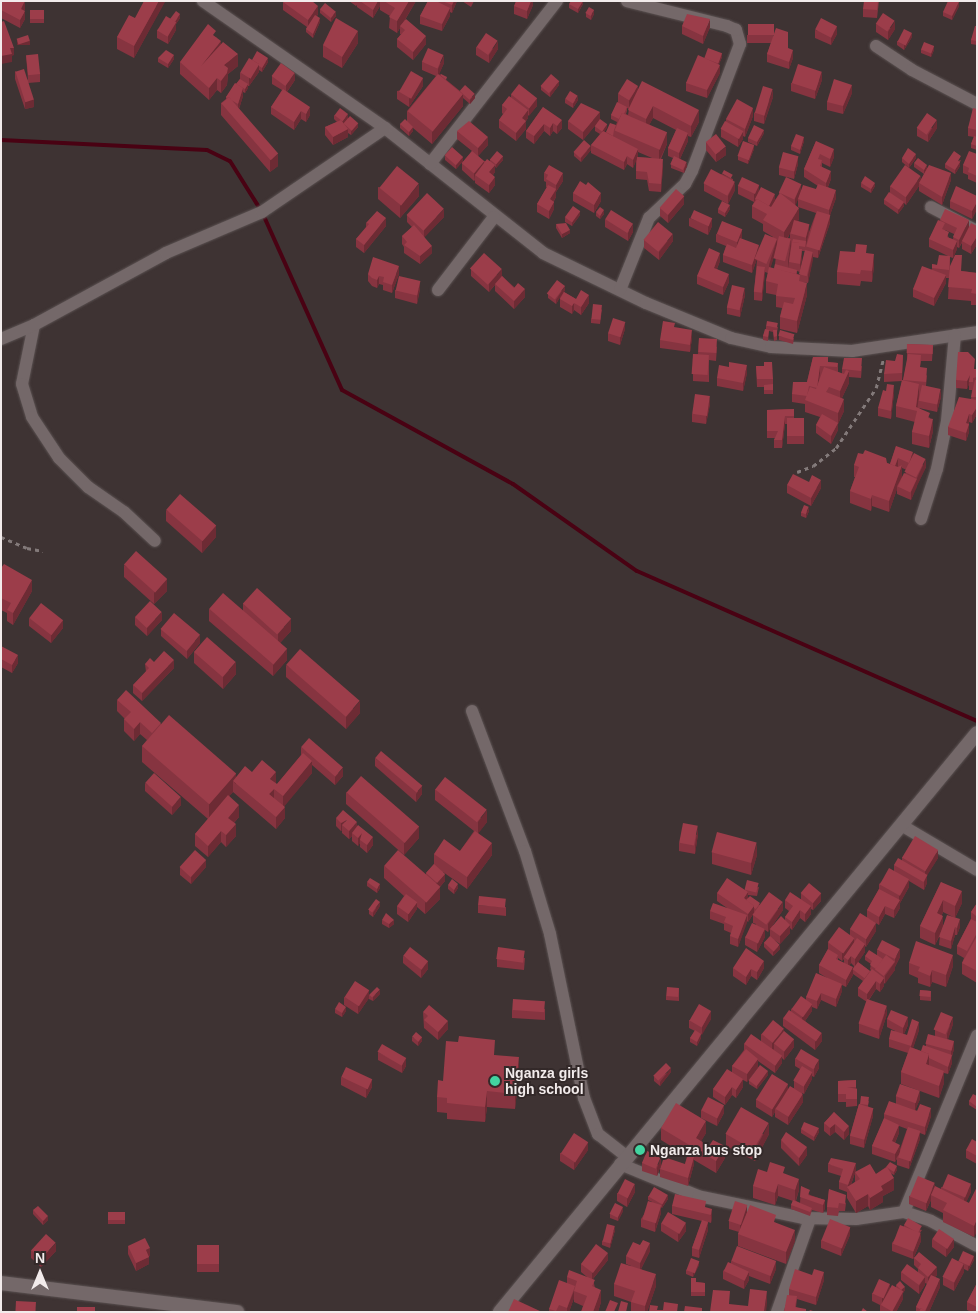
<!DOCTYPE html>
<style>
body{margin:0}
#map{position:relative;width:978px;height:1313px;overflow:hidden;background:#3e3333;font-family:Helvetica,sans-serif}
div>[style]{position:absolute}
.stream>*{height:4px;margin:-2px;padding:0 2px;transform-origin:2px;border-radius:2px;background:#490213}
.path>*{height:2.5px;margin-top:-1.25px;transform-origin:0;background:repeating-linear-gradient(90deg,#837a7a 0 4px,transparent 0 8px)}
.roads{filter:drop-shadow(0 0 1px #5a5151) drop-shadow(0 0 1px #5a5151)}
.minor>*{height:12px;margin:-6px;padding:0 6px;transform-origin:6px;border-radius:6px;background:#746869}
.secondary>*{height:14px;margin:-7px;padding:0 7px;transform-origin:7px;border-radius:7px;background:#746869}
.wall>*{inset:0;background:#863440;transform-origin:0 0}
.shaded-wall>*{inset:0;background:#6d2b34;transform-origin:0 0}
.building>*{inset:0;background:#9c3d4a;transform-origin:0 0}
.dots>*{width:14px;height:14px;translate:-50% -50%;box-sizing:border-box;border:2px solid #332929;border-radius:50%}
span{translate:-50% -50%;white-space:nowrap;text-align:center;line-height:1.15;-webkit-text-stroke:4px #332929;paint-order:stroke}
.poi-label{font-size:14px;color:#f2ebeb;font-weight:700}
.left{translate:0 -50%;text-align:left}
.frame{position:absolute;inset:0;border:2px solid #f2ebeb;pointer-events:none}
.north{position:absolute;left:15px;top:1248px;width:50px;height:50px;-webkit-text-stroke:4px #332929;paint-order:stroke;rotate:0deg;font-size:14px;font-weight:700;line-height:20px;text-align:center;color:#f2ebeb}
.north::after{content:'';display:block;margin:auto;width:18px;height:22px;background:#f2ebeb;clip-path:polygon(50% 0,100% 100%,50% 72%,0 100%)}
</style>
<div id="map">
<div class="stream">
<div style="left:1px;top:140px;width:206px;rotate:2.8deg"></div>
<div style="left:207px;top:150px;width:25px;rotate:26deg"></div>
<div style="left:230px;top:161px;width:60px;rotate:57.9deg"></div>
<div style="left:262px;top:212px;width:195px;rotate:65.8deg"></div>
<div style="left:342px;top:390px;width:195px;rotate:28.8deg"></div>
<div style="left:513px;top:484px;width:151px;rotate:35.1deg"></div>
<div style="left:637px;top:571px;width:372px;rotate:23.8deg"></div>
</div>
<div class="path">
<div style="left:797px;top:472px;width:17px;rotate:-21deg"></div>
<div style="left:813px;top:466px;width:29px;rotate:-38deg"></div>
<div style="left:836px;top:448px;width:72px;rotate:-56.3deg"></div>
<div style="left:876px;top:388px;width:30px;rotate:-76deg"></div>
<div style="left:1px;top:537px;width:28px;rotate:23deg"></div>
<div style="left:27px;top:548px;width:16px;rotate:11deg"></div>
</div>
<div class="roads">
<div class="minor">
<div style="left:203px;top:1px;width:222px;rotate:34.9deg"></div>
<div style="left:385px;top:128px;width:201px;rotate:38.3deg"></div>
<div style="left:543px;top:253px;width:114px;rotate:25.9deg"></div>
<div style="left:646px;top:303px;width:92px;rotate:22.4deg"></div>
<div style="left:731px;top:338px;width:41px;rotate:12.7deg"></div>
<div style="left:771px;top:347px;width:81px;rotate:2.8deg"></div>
<div style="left:852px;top:351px;width:126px;rotate:-8.6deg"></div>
<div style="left:876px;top:46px;width:43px;rotate:33.7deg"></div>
<div style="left:912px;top:70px;width:73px;rotate:27.6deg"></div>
<div style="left:430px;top:164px;width:207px;rotate:-52.1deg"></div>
<div style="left:931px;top:207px;width:52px;rotate:27.6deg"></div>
<div style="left:438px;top:290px;width:92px;rotate:-52.5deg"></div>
<div style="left:620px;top:290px;width:78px;rotate:-68.1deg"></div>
<div style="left:649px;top:218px;width:50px;rotate:-43.4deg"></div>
<div style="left:685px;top:184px;width:15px;rotate:-62deg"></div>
<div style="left:692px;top:171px;width:136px;rotate:-69.3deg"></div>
<div style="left:740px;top:44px;width:15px;rotate:-106deg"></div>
<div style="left:736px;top:30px;width:10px;rotate:-156deg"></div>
<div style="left:727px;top:26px;width:103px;rotate:-166deg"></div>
<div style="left:34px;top:325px;width:60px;rotate:101.5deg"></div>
<div style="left:22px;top:384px;width:34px;rotate:73deg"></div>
<div style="left:32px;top:417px;width:49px;rotate:56.6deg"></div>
<div style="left:59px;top:458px;width:41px;rotate:45deg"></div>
<div style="left:88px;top:487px;width:44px;rotate:34.8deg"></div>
<div style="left:124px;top:512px;width:42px;rotate:43.1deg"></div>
<div style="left:1px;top:339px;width:36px;rotate:-23deg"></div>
<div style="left:34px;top:325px;width:150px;rotate:-28.6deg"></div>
<div style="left:166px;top:253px;width:104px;rotate:-23.1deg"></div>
<div style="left:262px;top:212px;width:149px;rotate:-34.3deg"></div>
<div style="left:921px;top:519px;width:52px;rotate:-72.3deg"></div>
<div style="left:937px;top:469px;width:49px;rotate:-78.2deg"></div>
<div style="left:947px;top:421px;width:86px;rotate:-84.7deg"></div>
<div style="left:472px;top:711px;width:150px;rotate:69.3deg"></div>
<div style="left:525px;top:851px;width:87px;rotate:73.2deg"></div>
<div style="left:550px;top:934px;width:167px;rotate:78.3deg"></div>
<div style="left:584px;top:1098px;width:39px;rotate:69deg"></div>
<div style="left:598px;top:1134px;width:36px;rotate:38deg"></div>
<div style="left:901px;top:825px;width:88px;rotate:30.6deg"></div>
<div style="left:620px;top:1164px;width:84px;rotate:22.3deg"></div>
<div style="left:698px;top:1196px;width:107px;rotate:11.8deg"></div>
<div style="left:803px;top:1218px;width:53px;rotate:1.1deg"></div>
<div style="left:856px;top:1219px;width:49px;rotate:-8.3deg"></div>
<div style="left:904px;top:1212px;width:28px;rotate:18deg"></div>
<div style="left:931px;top:1221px;width:52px;rotate:28.5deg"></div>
<div style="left:904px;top:1212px;width:191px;rotate:-67.5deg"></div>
<div style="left:777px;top:1312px;width:99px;rotate:-70.5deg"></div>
</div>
<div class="secondary">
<div style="left:1px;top:1283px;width:238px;rotate:7deg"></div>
<div style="left:500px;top:1312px;width:750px;rotate:-50.52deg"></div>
</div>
</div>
<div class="wall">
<div style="clip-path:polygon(1px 1px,25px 9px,24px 11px,25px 19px,20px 28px,1px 18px)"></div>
<div style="clip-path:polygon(165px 1px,134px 58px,117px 49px,117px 37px,135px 18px)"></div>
<div style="clip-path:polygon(349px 1px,380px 1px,380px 6px,373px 18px,357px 7px,357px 5px,356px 6px)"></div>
<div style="clip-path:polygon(380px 1px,416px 1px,405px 20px,426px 44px,413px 60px,397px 47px,397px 39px,401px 34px,400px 34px,400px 28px,397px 33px,389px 28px,390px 16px,380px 10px)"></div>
<div style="clip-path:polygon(428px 1px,457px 1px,452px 13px,450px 12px,450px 16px,442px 31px,420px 24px,420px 16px)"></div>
<div style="clip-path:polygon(462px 1px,474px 1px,471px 7px)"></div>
<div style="clip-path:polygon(533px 1px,533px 5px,527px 19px,514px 14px,514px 6px)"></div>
<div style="clip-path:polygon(583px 1px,583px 4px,578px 13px,569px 8px,569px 4px)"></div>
<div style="clip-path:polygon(879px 1px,877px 18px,863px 17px,863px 9px)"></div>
<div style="clip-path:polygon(283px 2px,318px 14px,317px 16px,320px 22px,313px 38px,306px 32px,306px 29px,307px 27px,283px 10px)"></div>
<div style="clip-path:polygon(959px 6px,952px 20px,943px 16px,943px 12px)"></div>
<div style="clip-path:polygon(320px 9px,336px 16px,331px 22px,320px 13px)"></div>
<div style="left:44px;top:10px;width:13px;height:14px;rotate:90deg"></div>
<div style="clip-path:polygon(586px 13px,594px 14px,591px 20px,586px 17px)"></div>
<div style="clip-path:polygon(180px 18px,176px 24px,176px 30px,168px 44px,157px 38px,157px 30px,170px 19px)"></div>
<div style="clip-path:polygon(876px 24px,895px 29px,888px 40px,876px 32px)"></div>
<div style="clip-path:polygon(682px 26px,710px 27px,703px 44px,682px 34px)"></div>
<div style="clip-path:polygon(977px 26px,977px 45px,971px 44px,971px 40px)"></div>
<div style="clip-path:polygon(815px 30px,837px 34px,831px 45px,815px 38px)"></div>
<div style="clip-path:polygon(774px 32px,773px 37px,788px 48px,793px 58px,789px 69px,767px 62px,767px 54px,771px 43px,747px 43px,747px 35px)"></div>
<div style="clip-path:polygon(216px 37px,221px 44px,238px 66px,228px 74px,227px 85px,221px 93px,217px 90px,209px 100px,180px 74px,180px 62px)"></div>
<div style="clip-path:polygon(912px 37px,904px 50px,897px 45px,897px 41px)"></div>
<div style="clip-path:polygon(358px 43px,342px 68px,323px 57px,323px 45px)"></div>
<div style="clip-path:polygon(476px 47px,498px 49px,489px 63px,476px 55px)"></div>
<div style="clip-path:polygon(921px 49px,934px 50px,931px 57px,921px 53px)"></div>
<div style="clip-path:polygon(26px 55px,40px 74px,40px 82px,28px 83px,34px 107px,25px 109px,15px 79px,15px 71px,28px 80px)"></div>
<div style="clip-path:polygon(722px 57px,719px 64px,720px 73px,707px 98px,686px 91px,686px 83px,704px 58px)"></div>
<div style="clip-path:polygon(158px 58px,174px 59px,168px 68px,158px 62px)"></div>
<div style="clip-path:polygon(252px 60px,268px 62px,262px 72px,259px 70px,259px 72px,249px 86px,248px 86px,248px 88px,245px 93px,243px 92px,243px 96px,239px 109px,278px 166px,270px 172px,221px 115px,221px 103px,226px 99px,226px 97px,240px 79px,240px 73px)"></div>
<div style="clip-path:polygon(422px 62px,444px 63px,439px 74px,460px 91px,475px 98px,470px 104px,463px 98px,463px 106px,432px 144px,413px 128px,413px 131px,409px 136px,400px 128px,400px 124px,407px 121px,407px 111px,436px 76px,422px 70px)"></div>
<div style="clip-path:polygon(272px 76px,295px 80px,287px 92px,310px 115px,306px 122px,301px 119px,294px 130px,271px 114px,271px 107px,282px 90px,272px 84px)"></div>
<div style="clip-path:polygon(822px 80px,815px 99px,791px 91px,791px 83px)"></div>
<div style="clip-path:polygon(559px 85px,550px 97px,541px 90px,541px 86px)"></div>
<div style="clip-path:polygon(423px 86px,409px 107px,397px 99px,397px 91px)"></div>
<div style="clip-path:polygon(evenodd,638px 90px,699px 122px,691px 137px,688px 136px,688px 141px,680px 159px,687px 166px,684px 173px,671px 168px,671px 164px,673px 158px,668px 156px,668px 148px,676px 130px,653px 118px,649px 125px,667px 144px,661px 159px,663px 167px,661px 192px,649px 191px,647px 180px,636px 179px,636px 160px,633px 168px,627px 164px,624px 170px,591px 153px,591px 145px,600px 134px,595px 131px,595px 127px,598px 122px,583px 140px,568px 129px,568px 121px,600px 120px,605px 132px,606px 132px,616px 125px,617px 122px,611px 119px,611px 115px,618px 102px,618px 94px,638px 90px,627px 108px,629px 109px,628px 115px,626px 114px,627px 111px,627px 108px,638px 90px,638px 152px,652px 158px,638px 157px,638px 152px)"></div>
<div style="clip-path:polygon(852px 93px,843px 114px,827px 110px,827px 102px)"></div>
<div style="clip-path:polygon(511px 94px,537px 106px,528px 116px,528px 118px,526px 121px,526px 129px,516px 141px,499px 128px,499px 120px,503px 114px,502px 113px,502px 105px,511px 97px)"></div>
<div style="clip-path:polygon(773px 97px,764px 124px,754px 121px,754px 113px)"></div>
<div style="clip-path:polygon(565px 99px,578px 100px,573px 108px,565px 103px)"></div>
<div style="clip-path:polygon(543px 107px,562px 128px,557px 134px,553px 131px,550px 136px,544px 131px,534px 144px,526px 138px,526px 131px)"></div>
<div style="clip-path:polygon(977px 109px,977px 150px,971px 148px,971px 144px,974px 137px,968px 136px,968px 128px)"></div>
<div style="clip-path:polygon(334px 115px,348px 118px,358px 127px,351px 135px,348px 133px,348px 137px,333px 145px,325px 135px,325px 127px,337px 122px,334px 119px)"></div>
<div style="clip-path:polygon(753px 116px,745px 137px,743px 136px,743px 139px,738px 147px,721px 137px,721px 129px,726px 121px,726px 119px)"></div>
<div style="clip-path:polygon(917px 128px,937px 128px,928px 142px,917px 136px)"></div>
<div style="clip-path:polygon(457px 131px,488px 145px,478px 156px,484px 161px,490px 161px,490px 159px,503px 160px,496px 168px,495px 166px,495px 172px,493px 175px,495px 185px,489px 193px,475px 183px,475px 180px,474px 181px,462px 170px,462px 163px,472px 151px,457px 139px)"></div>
<div style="clip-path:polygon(764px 133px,757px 146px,748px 142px,748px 138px)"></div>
<div style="clip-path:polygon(804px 141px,800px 154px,791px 150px,791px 146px)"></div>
<div style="clip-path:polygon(evenodd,816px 141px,834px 157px,830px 167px,822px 163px,822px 167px,831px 179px,828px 187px,836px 198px,830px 215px,830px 223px,818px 258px,813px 257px,808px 283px,800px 282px,807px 295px,797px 333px,780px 329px,780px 317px,782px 308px,776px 307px,776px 295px,766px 293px,766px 281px,768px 273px,765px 272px,762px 301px,754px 300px,754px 292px,757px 260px,773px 237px,763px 231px,763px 224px,752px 218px,752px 206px,755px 200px,754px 202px,738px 194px,738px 186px,759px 192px,775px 200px,779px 194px,779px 192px,816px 189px,818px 186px,804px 177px,804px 169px,816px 141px,798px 199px,798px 207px,816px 213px,809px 232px,798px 221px,799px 219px,795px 205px,798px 199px,816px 141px,790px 233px,790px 238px,788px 238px,790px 233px,816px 141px,777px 247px,775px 264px,774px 269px,770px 268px,777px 247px,816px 141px,802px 251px,805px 251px,800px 275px,797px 274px,797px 271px,800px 272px,802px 257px,802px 251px)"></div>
<div style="clip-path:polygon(706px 142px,726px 155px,716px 162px,706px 150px)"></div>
<div style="clip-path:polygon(754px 149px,748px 164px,738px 160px,738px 156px)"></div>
<div style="clip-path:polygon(591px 150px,581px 162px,574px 156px,574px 152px)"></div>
<div style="clip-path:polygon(977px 154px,977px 183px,968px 179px,968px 175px,963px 173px,963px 165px)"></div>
<div style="clip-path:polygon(445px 156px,463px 161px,456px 169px,445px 160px)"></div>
<div style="clip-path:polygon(902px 158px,916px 158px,909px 168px,902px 162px)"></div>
<div style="clip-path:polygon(961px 160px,960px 162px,960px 166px,955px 174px,945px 168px,945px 164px)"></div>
<div style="clip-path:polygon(914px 163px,927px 168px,951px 180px,942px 205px,919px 191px,919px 186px,906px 205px,904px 203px,904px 206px,898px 214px,884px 204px,884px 200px,890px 193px,890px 186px,921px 180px,926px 170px,924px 174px,914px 167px)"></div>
<div style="clip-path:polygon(798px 164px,794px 179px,779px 175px,779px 167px)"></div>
<div style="clip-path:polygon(544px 173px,563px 181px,556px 192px,556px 197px,554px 201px,554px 209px,549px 219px,537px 212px,537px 204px,547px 187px,546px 187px,546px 182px,544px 181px)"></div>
<div style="clip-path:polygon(722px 174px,733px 179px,733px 180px,735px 190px,728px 204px,704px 191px,704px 183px)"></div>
<div style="clip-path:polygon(861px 183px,875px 186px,871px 193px,861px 187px)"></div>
<div style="clip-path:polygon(586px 185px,601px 201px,594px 213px,573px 201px,573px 193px)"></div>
<div style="clip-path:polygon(378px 187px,419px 196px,400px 218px,378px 199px)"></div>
<div style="clip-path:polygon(977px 196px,977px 209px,972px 219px,950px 208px,950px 201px)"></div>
<div style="clip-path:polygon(684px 204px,668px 223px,660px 216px,660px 208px)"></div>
<div style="clip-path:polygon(718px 209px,730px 209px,725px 217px,718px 213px)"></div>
<div style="clip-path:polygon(596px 212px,604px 214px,600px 219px,596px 216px)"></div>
<div style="clip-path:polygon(407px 215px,444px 217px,424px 237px,432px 253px,420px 264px,404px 253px,404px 247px,402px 244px,402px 236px,412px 227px,407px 222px)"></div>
<div style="clip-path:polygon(580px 215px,572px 226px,565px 222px,565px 218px)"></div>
<div style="clip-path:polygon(689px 218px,712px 226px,708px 235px,689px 226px)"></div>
<div style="clip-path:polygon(605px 219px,633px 232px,628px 241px,605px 227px)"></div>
<div style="clip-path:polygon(evenodd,977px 219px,977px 247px,976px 246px,971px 254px,962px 249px,962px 243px,959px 248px,957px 247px,957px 249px,953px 258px,950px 257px,950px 266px,962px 271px,977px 273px,977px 305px,971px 305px,971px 301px,948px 299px,949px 278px,946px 278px,946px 283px,934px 306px,913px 297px,913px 289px,932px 269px,932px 264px,937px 265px,948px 256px,929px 247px,929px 239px,940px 220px,969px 228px,976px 226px,977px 219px,945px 230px,954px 234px,953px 239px,949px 238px,945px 230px)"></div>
<div style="clip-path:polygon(366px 223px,386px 226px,364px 253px,356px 247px,356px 239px,366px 227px)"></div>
<div style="clip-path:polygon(556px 224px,570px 233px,562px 238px,556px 228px)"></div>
<div style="clip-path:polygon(716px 234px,742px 237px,741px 239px,759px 253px,752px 273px,723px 262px,723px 255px,726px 246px,716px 242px)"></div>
<div style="clip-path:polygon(644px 240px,673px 241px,659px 260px,644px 248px)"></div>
<div style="clip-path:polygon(867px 253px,874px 266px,872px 282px,861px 281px,860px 286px,837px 284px,837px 272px)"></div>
<div style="clip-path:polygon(720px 261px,717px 269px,729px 282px,723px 295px,697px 284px,697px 276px)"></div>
<div style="clip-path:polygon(471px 269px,502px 276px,525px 297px,514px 309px,495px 291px,495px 285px,489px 292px,471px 276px)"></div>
<div style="clip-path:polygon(368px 274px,399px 274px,392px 293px,383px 290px,383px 285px,379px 284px,377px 288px,372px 286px,368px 281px)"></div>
<div style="clip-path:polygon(420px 289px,417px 304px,395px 298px,395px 290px)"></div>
<div style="clip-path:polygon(565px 290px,564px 292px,576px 299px,589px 303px,581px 315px,574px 310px,572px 314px,560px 307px,560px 297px,556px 304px,548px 298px,548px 294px)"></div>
<div style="clip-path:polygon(745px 295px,740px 317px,727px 314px,727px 307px)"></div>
<div style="clip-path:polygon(602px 309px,600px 324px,591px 323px,591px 319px)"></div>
<div style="clip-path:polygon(766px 326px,778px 327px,777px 332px,777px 340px,774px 341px,773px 332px,769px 331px,768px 341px,763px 340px,763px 336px,766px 329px)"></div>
<div style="clip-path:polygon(675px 328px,692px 338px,690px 352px,660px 348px,660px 340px)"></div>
<div style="clip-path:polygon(625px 329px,620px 345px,608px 341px,608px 333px)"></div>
<div style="clip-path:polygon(779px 336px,794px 338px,793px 344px,779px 340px)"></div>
<div style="clip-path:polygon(699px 338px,717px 347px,716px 361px,709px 360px,709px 382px,693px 381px,693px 354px,698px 354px)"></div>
<div style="clip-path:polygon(907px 344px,933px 345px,932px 361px,921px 361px,920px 367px,927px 376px,926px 386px,941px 397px,937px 412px,919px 408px,930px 418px,933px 431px,929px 448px,912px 444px,912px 432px,915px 422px,896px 417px,896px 406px,902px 381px,884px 382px,884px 374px,895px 361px,903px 355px,902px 381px,903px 381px,907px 361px)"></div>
<div style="clip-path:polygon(813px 357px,828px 362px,838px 363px,838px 372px,842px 374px,842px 369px,862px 366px,861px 378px,849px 377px,849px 383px,842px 398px,844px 411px,838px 424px,838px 430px,831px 444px,816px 433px,816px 425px,820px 417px,805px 412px,805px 404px,792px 402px,792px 394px,807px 382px)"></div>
<div style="clip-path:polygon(756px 366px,773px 379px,773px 394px,764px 394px,764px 387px,757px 387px)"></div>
<div style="clip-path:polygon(729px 367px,747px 373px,743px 391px,717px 386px,717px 378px)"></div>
<div style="clip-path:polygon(975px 369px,977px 369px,977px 414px,972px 423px,969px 422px,969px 432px,966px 441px,948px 435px,948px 427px,971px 399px,972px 390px,969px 390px,969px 384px,967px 389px,956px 388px,956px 380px)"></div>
<div style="clip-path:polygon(894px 393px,891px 419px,878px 416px,878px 408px)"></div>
<div style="clip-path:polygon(710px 404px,706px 424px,692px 422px,692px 414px)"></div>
<div style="clip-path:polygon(794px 409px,794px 418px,804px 418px,804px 444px,787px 444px,787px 424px,785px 424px,782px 448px,774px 448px,774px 440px,775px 438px,767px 438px,767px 410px)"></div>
<div style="clip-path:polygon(evenodd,896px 446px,926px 467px,917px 485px,911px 500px,897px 494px,897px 489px,889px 512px,872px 506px,871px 511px,850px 503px,850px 491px,855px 477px,854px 477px,854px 465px,863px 454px,890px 464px,896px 446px,902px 468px,907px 470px,905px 474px,902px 477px,902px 468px)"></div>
<div style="clip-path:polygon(787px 485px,821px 488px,811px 506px,787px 493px)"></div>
<div style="clip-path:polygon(166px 510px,216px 537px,202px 553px,166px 521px)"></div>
<div style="clip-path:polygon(809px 511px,806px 518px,801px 516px,801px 512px)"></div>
<div style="clip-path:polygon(124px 565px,167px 591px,154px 604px,124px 577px)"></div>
<div style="clip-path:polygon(1px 568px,32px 591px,13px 625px,7px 621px,7px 613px,1px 610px)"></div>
<div style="clip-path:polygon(243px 603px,291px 631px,280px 643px,287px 660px,273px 676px,209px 621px,209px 609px,243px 611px)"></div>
<div style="clip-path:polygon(135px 617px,162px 620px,147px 636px,135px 625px)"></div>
<div style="clip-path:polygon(29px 618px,63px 628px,51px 643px,29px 626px)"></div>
<div style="clip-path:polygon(161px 629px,200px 643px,187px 659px,161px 636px)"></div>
<div style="clip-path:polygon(1px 646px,18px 663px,12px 673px,1px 667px)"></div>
<div style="clip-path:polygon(194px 652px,236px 674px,223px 689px,194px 663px)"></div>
<div style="clip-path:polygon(154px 662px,174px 668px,142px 701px,133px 693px,133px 685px,146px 672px,145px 664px)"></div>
<div style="clip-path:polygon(286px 665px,360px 713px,346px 729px,286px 677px)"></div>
<div style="clip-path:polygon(117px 700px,161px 724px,236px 777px,252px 772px,277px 784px,301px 755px,301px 747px,343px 776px,335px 785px,312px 765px,312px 773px,284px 806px,285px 818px,276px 829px,233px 792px,229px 796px,239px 817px,234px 823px,236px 836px,226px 847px,221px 842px,208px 857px,195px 846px,195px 834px,208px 819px,142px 762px,142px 746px,147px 740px,140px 734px,134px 741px,124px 731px,124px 719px,125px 719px,117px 711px)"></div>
<div style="clip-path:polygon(375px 758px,422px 794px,416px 802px,375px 766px)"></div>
<div style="clip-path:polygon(145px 783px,181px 805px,172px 815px,145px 791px)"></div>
<div style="clip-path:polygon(435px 789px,487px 822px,478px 833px,492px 855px,467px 889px,443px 872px,445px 881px,440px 887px,440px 899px,425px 914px,417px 907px,417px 909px,408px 922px,397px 914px,397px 906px,404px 896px,384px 878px,384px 866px,426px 875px,426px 873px,434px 864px,434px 854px,460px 851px,474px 831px,435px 800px)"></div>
<div style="clip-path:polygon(346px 792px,419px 838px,404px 855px,346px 804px)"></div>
<div style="clip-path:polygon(336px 818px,357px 827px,373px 845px,367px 853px,360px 847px,360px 843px,358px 846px,352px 841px,352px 836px,349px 839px,342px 833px,342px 830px,341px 831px,336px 826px)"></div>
<div style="clip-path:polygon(698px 834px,695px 854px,679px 851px,679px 843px)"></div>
<div style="clip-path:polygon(712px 852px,757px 855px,751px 875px,712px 864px)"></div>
<div style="clip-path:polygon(evenodd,902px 857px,938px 858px,927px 875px,927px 883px,924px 890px,909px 881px,909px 887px,900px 903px,900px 908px,894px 918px,885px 914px,879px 925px,869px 919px,876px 931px,866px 947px,865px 946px,865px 952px,858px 962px,870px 971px,871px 970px,870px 969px,871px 964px,865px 960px,865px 956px,877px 956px,877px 950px,900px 957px,895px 967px,895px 970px,884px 984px,884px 986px,880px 992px,876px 989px,869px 1000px,887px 1014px,879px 1039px,859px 1032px,859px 1024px,867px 1002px,858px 996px,858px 988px,863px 981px,853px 974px,853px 975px,846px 987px,842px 985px,842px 991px,836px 1007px,821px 1000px,817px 1009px,812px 1007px,812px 1011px,805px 1021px,822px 1041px,815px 1050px,783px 1026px,783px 1018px,791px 1011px,791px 1009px,806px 1000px,806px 997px,827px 978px,819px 973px,819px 965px,828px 949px,828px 943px,850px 935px,850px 929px,867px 918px,867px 910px,879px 889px,879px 884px,894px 871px,894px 865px,902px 860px,902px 857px,838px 958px,842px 961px,844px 959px,844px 963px,838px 960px,838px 958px,902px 857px,851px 963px,854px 966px,853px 969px,849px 966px,851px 963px)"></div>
<div style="clip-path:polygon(180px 867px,206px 867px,191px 884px,180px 875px)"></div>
<div style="clip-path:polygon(367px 882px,380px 888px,377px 893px,367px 886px)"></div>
<div style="clip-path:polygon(941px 882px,962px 903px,955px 918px,943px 912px,942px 915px,943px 925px,960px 927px,957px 935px,955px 935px,951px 949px,939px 945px,940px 935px,935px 945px,920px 938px,920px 926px)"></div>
<div style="clip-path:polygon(448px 885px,458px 888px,454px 894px,448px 889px)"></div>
<div style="clip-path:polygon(759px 887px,757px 896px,748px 895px,748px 898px,760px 905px,783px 910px,772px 926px,785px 920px,785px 917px,789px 911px,785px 908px,785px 900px,801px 899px,801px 893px,821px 901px,813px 910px,811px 909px,811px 914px,805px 922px,800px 918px,792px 930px,790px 928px,790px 933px,780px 944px,774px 940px,780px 949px,773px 956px,764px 947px,764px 943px,770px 937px,770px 929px,768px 932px,765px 930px,765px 937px,757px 952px,745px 945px,745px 937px,756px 924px,753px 923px,753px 915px,755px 913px,754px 912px,754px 913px,748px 922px,747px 921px,738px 947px,730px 944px,730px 936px,731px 933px,724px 930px,724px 924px,710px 919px,710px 911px,727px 908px,717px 901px,717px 893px,745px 890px)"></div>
<div style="clip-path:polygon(977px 903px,977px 983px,962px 974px,962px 963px,964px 958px,957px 954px,957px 946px,971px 919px,971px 912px)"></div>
<div style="clip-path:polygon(478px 905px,506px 907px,506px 916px,478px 913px)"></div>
<div style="clip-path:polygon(380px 906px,373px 917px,369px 914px,369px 910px)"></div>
<div style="clip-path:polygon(382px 920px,394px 924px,389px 928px,382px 924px)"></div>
<div style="clip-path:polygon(403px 956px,428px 969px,421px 978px,403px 963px)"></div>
<div style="clip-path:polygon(525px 958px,524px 970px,497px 967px,497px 959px)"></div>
<div style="clip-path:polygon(909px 963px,953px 966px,946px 987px,932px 982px,930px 987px,918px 983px,918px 978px,909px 974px)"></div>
<div style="clip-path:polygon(733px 968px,764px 968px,757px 980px,751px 976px,746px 985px,733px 976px)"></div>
<div style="clip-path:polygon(679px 988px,679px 1001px,666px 1000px,666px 996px)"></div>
<div style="clip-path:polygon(920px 990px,931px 991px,931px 1001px,920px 1000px)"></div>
<div style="clip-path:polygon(380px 994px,373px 1001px,369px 999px,369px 995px)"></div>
<div style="clip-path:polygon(344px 997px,369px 998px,358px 1014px,344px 1005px)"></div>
<div style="clip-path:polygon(335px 1009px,346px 1011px,342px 1017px,335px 1013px)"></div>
<div style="clip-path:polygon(545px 1009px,545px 1020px,512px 1018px,512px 1010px)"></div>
<div style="clip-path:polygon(423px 1012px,448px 1029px,438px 1040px,424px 1028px)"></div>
<div style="clip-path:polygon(711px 1019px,701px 1035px,701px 1038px,697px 1046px,690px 1042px,690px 1038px,695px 1031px,689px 1028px,689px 1020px)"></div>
<div style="clip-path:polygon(887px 1019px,908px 1025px,904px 1034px,907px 1035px,919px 1030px,913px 1048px,921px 1051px,926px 1046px,926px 1044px,935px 1036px,935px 1030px,953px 1024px,948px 1039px,954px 1049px,952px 1056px,952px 1063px,948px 1074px,944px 1073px,944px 1083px,939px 1098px,901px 1084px,901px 1072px,908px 1053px,889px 1047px,889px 1039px,895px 1031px,887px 1027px)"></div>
<div style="clip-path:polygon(784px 1031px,794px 1047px,784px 1060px,782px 1058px,782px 1063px,775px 1073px,758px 1061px,758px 1067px,747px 1082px,743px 1080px,743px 1087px,736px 1098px,732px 1095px,725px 1105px,713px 1097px,713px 1089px,732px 1072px,732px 1066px,744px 1050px,744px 1044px,761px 1041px,761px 1034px)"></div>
<div style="clip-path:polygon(412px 1037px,422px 1041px,418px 1046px,412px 1041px)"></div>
<div style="clip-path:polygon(378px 1052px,406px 1066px,402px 1073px,378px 1060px)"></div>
<div style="clip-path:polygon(495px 1055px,519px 1073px,515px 1109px,487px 1107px,485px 1122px,447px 1119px,447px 1113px,437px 1112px,437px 1097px,443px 1081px)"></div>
<div style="clip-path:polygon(795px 1058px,819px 1068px,814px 1077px,812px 1076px,812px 1079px,804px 1094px,802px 1093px,803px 1102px,788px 1125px,775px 1117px,775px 1112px,772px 1117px,756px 1107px,756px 1099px,788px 1089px,794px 1088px,794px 1081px,800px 1069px,795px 1066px)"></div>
<div style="clip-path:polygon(671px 1072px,660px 1086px,654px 1081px,654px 1077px)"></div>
<div style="clip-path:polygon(768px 1075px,757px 1089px,749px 1084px,749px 1080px)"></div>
<div style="clip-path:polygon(341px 1077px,372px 1087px,366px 1098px,341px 1085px)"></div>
<div style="clip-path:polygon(856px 1080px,856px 1088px,857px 1089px,857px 1106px,846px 1107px,846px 1102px,838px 1102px,838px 1081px)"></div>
<div style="clip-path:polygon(evenodd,896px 1096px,920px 1099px,915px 1110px,931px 1116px,925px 1135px,920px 1133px,920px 1139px,909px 1169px,897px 1165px,897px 1159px,895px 1162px,872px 1154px,872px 1146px,884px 1119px,884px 1114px,896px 1104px,896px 1096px,899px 1126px,907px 1129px,900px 1149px,895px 1143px,899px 1133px,899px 1126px)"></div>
<div style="clip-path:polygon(977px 1096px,977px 1110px,969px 1105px,969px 1101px)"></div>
<div style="clip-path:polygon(869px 1101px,868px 1106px,873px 1116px,864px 1148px,850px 1144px,850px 1136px,859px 1104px)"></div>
<div style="clip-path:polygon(701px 1110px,724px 1113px,717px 1126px,701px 1118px)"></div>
<div style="clip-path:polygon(834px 1112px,849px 1134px,844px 1140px,835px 1132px,830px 1136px,824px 1131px,824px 1123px)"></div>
<div style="clip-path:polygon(661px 1128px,706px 1133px,701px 1141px,725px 1158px,716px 1173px,694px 1160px,694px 1164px,688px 1186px,660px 1177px,660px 1169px,685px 1164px,687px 1156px,661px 1140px)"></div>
<div style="clip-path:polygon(801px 1129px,819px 1132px,814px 1141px,801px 1133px)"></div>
<div style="clip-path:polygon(726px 1134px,769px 1134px,755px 1161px,726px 1146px)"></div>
<div style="clip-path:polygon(781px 1140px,807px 1155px,799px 1166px,781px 1148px)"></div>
<div style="clip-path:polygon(977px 1142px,977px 1164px,966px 1158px,966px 1150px)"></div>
<div style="clip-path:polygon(588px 1150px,574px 1170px,560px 1161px,560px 1153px)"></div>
<div style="clip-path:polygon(642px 1163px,661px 1165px,657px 1176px,642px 1171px)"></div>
<div style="clip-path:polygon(828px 1164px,856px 1170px,851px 1185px,855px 1182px,855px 1172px,876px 1174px,886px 1167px,897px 1170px,894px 1175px,890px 1173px,894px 1190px,883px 1196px,883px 1202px,870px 1210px,868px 1206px,856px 1213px,847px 1198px,847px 1192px,839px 1189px,839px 1182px,841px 1176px,828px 1172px)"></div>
<div style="clip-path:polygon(767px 1172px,785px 1174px,799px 1190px,796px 1201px,800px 1203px,801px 1186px,810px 1195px,825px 1200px,825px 1208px,823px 1213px,812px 1210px,810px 1216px,791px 1209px,791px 1205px,793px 1201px,778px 1196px,775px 1205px,753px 1198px,753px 1186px)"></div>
<div style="clip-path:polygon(941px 1187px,971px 1192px,966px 1202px,969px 1203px,977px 1187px,974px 1237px,943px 1222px,943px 1213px,931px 1207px,931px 1200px,926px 1211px,909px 1204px,909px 1196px,935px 1188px,941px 1189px)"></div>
<div style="clip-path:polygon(829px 1189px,846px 1203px,845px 1211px,839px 1211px,838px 1216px,827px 1215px,827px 1207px)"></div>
<div style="clip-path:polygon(635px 1192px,627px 1207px,617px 1201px,617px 1193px)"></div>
<div style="clip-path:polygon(648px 1196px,668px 1199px,662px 1208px,661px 1207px,661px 1213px,655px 1232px,641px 1227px,641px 1219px,652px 1202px,648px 1200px)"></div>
<div style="clip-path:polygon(672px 1206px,706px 1208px,712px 1217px,711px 1223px,708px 1222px,708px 1230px,699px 1258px,692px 1256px,692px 1248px,702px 1221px,672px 1214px)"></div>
<div style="clip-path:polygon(33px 1210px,48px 1220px,43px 1225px,33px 1214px)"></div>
<div style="clip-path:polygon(623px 1211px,618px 1221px,610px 1218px,610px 1214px)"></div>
<div style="left:108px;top:1212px;width:17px;height:12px"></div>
<div style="clip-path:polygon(747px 1212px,776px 1223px,795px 1241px,786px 1264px,738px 1246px,738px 1234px,739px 1232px,729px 1229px,729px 1221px)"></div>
<div style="clip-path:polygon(661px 1223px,686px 1231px,678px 1242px,661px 1231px)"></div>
<div style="clip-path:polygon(904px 1225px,922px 1230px,920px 1233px,921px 1241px,914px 1257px,937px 1275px,935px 1277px,940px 1287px,929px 1312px,916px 1312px,916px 1307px,927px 1284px,925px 1283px,925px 1285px,919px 1294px,901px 1280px,901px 1272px,918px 1272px,918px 1269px,914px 1265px,914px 1258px,913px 1259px,892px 1251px,892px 1243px,904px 1226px)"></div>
<div style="clip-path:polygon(615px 1230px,610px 1248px,602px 1245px,602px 1241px)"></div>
<div style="clip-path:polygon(850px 1235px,841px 1256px,821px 1248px,821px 1240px)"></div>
<div style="clip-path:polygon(932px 1239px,954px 1247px,946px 1257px,932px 1247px)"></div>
<div style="left:219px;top:1245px;width:27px;height:22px;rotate:90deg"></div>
<div style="clip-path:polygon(128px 1246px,150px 1256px,149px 1256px,149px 1264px,136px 1271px,128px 1254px)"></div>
<div style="clip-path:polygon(31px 1250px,56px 1251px,41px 1267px,31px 1258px)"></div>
<div style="clip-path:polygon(650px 1251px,641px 1269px,656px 1286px,647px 1312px,631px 1312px,631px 1302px,614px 1296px,614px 1284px,631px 1266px,626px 1264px,626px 1256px)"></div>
<div style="clip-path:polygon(608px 1260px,593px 1279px,595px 1288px,601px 1302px,598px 1312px,581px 1312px,583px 1306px,574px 1302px,574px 1298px,569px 1312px,549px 1312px,549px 1309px,567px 1283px,567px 1277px,587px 1277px,581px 1272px,581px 1264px)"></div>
<div style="clip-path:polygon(974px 1260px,968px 1271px,964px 1269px,964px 1272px,954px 1291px,943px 1285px,943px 1277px,958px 1261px)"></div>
<div style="clip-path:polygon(731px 1261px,776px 1269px,770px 1284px,749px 1276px,749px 1280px,744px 1289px,723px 1279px,723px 1271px,731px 1263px)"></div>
<div style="clip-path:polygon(699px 1265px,693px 1277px,686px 1274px,686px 1270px)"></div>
<div style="clip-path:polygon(691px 1278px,696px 1282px,705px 1283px,705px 1296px,691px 1296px)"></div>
<div style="clip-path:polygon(824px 1280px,816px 1305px,797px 1299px,796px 1307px,806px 1312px,784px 1312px,789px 1295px,789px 1289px)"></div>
<div style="clip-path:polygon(977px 1283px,977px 1312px,971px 1312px,967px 1310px,967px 1302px)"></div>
<div style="clip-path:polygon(896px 1285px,905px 1290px,903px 1293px,903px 1299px,896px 1312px,880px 1312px,880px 1305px,872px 1301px,872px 1293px,896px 1287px)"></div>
</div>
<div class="shaded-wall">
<div style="clip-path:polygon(25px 1px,25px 9px,21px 17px,21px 9px)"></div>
<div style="clip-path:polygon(159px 1px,165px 1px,165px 2px,134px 58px,134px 46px)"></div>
<div style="clip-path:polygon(378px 1px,380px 1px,380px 6px,373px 18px,373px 10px)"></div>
<div style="clip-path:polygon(409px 1px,416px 1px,401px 26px,400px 26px,400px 28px,397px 33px,397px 21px)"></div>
<div style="clip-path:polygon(454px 1px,457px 1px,452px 13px,452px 5px)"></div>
<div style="clip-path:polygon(531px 1px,533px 1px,533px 5px,527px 19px,527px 11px)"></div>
<div style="clip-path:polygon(583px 1px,583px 4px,578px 13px,578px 9px)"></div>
<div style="clip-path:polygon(959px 2px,959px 6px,952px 20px,952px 16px)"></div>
<div style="clip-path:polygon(318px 6px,318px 14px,308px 28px,308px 20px)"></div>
<div style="clip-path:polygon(450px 8px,450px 16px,442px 31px,442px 24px)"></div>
<div style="clip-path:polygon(594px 10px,594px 14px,591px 20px,591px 16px)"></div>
<div style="clip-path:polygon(25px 11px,25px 19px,20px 28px,20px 20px)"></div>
<div style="clip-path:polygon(336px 12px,336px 16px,331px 22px,331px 18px)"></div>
<div style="clip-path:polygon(180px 14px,180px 18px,176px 24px,176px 30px,168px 44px,168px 36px,174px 23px)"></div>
<div style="clip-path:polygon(320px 18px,320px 22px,313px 38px,313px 34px)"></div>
<div style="clip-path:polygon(710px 19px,710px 27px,703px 44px,703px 36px)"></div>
<div style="clip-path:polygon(895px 21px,895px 29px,888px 40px,888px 32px)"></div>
<div style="clip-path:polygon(837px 26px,837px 34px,831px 45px,831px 38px)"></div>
<div style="clip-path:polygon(358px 31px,358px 43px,342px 68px,342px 57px)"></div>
<div style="clip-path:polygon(912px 33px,912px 37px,904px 50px,904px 46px)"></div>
<div style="clip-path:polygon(426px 36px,426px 44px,413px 60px,413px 52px)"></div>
<div style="left:30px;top:41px;width:4px;height:13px;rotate:90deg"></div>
<div style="clip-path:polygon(221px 41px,221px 52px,201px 66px)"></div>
<div style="clip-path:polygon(498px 41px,498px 49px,489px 63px,489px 55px)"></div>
<div style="clip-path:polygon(934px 46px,934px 50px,931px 57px,931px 53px)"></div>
<div style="clip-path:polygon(10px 48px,14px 48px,14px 55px,12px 56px,12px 62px,1px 64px,1px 56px)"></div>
<div style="clip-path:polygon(793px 50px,793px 58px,789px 69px,789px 62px)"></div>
<div style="clip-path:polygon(722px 53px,722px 57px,718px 67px,718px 63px)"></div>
<div style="clip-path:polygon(238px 54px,238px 66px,228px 74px,227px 85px,221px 93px,221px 81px,224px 65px)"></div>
<div style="clip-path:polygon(174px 55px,174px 59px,168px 68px,168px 64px)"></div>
<div style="clip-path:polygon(444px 55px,444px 63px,438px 77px,438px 69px)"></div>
<div style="clip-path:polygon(268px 58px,268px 62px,262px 72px,262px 68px)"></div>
<div style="clip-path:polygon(259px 64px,259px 72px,249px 86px,249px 78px)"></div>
<div style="clip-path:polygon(720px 65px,720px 73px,707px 98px,707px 90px)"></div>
<div style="clip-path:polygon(822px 72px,822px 80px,815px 99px,815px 91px)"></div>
<div style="clip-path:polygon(295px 73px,295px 80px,286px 93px,286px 85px)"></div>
<div style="clip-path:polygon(217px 78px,217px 90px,209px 100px,209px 88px)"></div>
<div style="clip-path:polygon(423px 78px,423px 86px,409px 107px,409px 99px)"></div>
<div style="clip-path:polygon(559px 81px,559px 85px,550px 97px,550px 93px)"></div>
<div style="clip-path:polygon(248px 84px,248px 88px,245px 93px,245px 89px)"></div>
<div style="clip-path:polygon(852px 85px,852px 93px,843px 114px,843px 106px)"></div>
<div style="clip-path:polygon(638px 86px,638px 94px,629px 109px,629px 101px)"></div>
<div style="clip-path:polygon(243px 88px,243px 96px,238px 112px,238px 104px)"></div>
<div style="clip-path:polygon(773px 89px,773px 97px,764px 124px,764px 116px)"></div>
<div style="clip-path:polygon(463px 94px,463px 106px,432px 144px,432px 132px)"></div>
<div style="clip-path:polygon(475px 94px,475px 98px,470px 104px,470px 100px)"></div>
<div style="clip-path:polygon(578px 96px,578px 100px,573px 108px,573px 104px)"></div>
<div style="clip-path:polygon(537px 98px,537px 106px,529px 116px,529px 108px)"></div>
<div style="clip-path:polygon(34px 99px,34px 107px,25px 109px,25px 101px)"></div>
<div style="clip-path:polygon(653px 106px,653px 118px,646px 131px,646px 119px)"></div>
<div style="clip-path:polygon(310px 107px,310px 115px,306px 122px,306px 114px)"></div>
<div style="clip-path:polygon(753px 108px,753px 116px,745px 137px,745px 129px)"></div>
<div style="clip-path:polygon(528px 110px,528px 118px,526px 121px,526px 129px,516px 141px,516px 133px,522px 118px)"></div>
<div style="clip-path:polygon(699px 110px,699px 122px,691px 137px,691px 126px)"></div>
<div style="clip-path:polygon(301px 111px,301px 119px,294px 130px,294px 122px)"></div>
<div style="clip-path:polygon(600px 112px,600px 120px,583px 140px,583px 132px)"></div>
<div style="clip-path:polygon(348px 114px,348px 118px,342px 126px,342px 122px)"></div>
<div style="clip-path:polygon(562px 120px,562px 128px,557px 134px,557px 126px)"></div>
<div style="clip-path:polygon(937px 120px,937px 128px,928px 142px,928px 135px)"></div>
<div style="clip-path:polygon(358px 123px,358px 127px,351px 135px,351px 131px)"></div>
<div style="clip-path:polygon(553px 123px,553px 131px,550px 136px,550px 128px)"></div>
<div style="clip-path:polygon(544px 124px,544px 131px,534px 144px,534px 136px)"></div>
<div style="clip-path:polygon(607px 124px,607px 128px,602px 136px,602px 132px)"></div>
<div style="clip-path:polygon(413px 127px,413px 131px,409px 136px,409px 132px)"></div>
<div style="clip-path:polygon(348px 129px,348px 137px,333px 145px,333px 137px)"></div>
<div style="clip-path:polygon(764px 130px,764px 133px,757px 146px,757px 142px)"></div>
<div style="clip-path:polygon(743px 131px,743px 139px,738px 147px,738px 139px)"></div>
<div style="clip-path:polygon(667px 132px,667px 144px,659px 161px,659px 150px)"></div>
<div style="clip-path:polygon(688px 133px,688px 141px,679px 161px,679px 153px)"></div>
<div style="clip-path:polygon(488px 137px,488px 145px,478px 156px,478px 148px)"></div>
<div style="clip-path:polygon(804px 137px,804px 141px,800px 154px,800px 150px)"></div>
<div style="clip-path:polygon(754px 145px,754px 149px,748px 164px,748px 160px)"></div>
<div style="clip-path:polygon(591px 146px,591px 150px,581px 162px,581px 158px)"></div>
<div style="clip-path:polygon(726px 147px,726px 155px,716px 162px,716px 154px)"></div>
<div style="clip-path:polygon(638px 149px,638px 157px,633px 168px,633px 160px)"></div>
<div style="clip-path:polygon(834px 149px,834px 157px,830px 167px,830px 159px)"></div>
<div style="clip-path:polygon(278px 154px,278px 166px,270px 172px,270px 160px)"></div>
<div style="clip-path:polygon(916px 154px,916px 158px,909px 168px,909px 164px)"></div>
<div style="clip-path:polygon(503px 156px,503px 160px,496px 168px,496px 164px)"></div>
<div style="clip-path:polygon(627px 156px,627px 164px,624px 170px,624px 162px)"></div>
<div style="clip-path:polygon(798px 156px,798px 164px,794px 179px,794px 171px)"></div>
<div style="clip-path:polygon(463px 157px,463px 161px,456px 169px,456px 165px)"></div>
<div style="clip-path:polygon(663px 159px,663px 167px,661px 192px,661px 184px)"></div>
<div style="clip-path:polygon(484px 161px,484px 169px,475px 175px,474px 181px,474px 173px)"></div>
<div style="clip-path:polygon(687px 162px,687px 166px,684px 173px,684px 169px)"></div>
<div style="clip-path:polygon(960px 162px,960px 166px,955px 174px,955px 170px)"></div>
<div style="clip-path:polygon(495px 165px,495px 172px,489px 180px,489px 172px)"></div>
<div style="clip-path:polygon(927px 165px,927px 169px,924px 174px,924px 170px)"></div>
<div style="clip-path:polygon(831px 171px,831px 179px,826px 191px,826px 183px)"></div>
<div style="clip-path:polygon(563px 173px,563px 181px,556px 192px,556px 197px,550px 207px,550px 199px,556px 190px,556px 185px)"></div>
<div style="clip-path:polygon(951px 173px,951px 180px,942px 205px,942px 197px)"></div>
<div style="clip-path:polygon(921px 176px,921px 184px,919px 183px,919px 186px,906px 205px,906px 197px)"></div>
<div style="clip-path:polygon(495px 177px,495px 185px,489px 193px,489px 185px)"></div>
<div style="clip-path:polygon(735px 182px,735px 190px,728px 204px,728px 196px)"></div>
<div style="clip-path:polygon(875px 183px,875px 186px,871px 193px,871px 189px)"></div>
<div style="clip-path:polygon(419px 184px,419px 196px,400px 218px,400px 206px)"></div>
<div style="clip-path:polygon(801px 184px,801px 192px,795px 207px,795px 199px)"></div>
<div style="clip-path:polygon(759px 185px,759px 193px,754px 202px,754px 194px)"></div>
<div style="clip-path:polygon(836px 190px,836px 198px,829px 218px,829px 210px)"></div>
<div style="clip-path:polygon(601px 193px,601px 201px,594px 213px,594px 205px)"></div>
<div style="clip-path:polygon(775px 194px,775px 202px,769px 214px,769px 206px)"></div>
<div style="clip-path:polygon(684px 196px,684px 204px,668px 223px,668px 215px)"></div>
<div style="clip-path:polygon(554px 202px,554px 209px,549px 219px,549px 211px)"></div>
<div style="clip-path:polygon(904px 202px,904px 206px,898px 214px,898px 210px)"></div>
<div style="clip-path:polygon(977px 202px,977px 209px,972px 219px,972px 211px)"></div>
<div style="clip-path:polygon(730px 205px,730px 209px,725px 217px,725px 213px)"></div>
<div style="clip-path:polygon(799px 208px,799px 219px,784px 243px,784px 232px)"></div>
<div style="clip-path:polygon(444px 209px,444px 217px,424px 238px,424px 230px)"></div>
<div style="clip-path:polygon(604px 210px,604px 214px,600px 219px,600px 216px)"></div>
<div style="clip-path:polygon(580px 211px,580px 215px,572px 226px,572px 222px)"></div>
<div style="clip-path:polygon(830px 215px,830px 223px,818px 258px,818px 251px)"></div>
<div style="clip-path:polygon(386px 218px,386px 226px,364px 253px,364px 245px)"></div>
<div style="clip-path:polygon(712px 218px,712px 226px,708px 235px,708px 227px)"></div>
<div style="clip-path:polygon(969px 220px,969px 228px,962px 241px,959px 248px,959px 240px)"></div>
<div style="clip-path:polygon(633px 224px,633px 232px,628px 241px,628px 233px)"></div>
<div style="clip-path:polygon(809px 224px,809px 232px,806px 245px,806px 237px)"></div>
<div style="clip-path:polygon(742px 229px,742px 237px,737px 250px,737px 242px)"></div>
<div style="clip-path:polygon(570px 230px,570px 233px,562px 238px,562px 234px)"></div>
<div style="clip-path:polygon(673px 234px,673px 241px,659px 260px,659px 252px)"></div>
<div style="clip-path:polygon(976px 238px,976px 246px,971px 254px,971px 246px)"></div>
<div style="clip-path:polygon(777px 239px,777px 247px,769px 273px,769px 265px)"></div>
<div style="clip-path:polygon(791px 239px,791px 246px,788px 269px,788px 261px)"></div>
<div style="clip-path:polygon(957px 241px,957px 249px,953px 258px,953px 250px)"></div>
<div style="clip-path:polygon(759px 245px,759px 253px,752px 273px,752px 265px)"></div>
<div style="clip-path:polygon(432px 246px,432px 253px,420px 264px,420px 256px)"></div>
<div style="clip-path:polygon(802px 249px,802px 257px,800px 272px,800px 264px)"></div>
<div style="clip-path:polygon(813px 252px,813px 260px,808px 283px,808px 275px)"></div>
<div style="clip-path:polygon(720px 253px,720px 261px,714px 276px,714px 268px)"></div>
<div style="clip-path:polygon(874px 254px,874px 266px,872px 282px,872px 271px)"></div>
<div style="clip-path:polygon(399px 266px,399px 274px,392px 293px,392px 285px)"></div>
<div style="clip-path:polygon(765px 267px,765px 275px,762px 301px,762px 293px)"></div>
<div style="clip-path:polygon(502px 269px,502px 276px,489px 292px,489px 284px)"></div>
<div style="clip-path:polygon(729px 274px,729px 282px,723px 295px,723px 287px)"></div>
<div style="clip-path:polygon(946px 275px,946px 283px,934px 306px,934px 298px)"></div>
<div style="clip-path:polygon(379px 276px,379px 284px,377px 288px,377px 280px)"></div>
<div style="clip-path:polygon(420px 281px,420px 289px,417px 304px,417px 296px)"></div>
<div style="clip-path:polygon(807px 283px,807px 295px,797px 333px,797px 321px)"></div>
<div style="clip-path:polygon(565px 286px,565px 290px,556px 304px,556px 300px)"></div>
<div style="clip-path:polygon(745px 288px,745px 295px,740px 317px,740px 309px)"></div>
<div style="clip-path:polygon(525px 289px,525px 297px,514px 309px,514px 301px)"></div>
<div style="clip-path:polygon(589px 295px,589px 303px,581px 315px,581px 307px)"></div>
<div style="clip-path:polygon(574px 303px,574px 310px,572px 314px,572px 306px)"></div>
<div style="clip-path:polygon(625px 322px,625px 329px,620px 345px,620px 337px)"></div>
<div style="clip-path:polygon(692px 330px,692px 338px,690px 352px,690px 345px)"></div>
<div style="clip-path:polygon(747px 365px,747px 373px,743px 391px,743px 383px)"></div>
<div style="clip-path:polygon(820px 366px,820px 373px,817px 395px,817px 388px)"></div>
<div style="clip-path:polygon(849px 371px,849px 383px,840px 402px,840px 391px)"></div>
<div style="clip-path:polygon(970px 375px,969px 384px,967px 389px,967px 381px)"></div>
<div style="clip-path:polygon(919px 384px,919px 396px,917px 411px,916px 407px)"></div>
<div style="clip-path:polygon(894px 385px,894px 393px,891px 419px,891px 411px)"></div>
<div style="clip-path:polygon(941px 389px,941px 397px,937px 412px,937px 404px)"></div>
<div style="clip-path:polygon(710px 396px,710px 404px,706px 424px,706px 417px)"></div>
<div style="clip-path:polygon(844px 399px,844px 411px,838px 424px,838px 413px)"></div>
<div style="clip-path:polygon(977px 407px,977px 414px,972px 423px,972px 415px)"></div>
<div style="clip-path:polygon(969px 414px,969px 422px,966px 431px,966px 423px)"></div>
<div style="clip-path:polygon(785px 416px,785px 424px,782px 448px,782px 440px)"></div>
<div style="clip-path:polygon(933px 419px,933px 431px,929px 448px,929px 436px)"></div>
<div style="clip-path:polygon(838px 423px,838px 430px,831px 444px,831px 436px)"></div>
<div style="clip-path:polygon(969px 424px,969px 432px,966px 441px,966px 433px)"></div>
<div style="clip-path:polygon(913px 452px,913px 460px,909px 471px,909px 463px)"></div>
<div style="clip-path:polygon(898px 458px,898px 466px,895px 474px,895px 466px)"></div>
<div style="clip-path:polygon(926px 459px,926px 467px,917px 486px,917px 478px)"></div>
<div style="clip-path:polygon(902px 465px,902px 477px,897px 486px,897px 489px,889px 512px,889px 501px)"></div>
<div style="clip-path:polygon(917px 479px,917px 487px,911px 500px,911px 492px)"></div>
<div style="clip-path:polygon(821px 480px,821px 488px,811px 506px,811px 498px)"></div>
<div style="clip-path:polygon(872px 495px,872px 506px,871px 511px,871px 499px)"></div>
<div style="clip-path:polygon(809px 507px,809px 511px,806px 518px,806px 514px)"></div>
<div style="clip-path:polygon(216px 525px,216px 537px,202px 553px,202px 541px)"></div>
<div style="clip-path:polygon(167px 579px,167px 591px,154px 604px,154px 593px)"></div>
<div style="clip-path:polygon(32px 580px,32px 591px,13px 625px,13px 613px)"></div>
<div style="clip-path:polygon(162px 612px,162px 620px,147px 636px,147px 628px)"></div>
<div style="clip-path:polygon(291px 619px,291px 631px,278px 645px,278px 634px)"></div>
<div style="clip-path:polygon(63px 620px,63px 628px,51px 643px,51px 635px)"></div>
<div style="clip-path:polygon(200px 635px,200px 643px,187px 659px,187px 651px)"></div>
<div style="clip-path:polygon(287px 649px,287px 660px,273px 676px,273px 665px)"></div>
<div style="clip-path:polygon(18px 655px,18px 663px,12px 673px,12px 665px)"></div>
<div style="clip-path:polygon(174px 660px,174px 668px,142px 701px,142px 693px)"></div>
<div style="clip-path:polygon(236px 662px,236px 674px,223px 689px,223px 677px)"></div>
<div style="clip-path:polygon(360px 701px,360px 713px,346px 729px,346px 717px)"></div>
<div style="clip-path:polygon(140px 722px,140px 734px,134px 741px,134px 729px)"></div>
<div style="clip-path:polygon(312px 761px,312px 773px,283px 808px,283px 796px)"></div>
<div style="clip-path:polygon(343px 768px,343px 776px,335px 785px,335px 777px)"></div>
<div style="clip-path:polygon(276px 772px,276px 784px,270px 779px)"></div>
<div style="clip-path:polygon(236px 773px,236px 784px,233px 781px,233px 792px,209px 819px,209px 804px)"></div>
<div style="clip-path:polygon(422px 786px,422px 794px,416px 802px,416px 794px)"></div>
<div style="clip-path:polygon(274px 789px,274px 800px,269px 794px)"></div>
<div style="clip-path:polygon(181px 797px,181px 805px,172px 815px,172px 807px)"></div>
<div style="clip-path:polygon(239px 805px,239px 817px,228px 829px,228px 818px)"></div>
<div style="clip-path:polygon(285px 807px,285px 818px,276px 829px,276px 817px)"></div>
<div style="clip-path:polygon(487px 810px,487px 822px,478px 834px,478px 822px)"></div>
<div style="clip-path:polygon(347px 820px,342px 825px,342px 830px,341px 831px,341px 823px)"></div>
<div style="clip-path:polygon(357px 822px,357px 830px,352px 833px,352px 836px,349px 839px,349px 831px)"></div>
<div style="clip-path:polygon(236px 824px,236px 836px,226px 847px,226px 835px)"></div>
<div style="clip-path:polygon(419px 826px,419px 838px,404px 855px,404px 843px)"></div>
<div style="clip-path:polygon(698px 826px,698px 834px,695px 854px,695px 846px)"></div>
<div style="clip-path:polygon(221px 831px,221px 842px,208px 857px,208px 846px)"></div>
<div style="clip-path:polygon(362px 833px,360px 840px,360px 843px,358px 846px,358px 838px)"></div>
<div style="clip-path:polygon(373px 837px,373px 845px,367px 853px,367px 845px)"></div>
<div style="clip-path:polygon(492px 843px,492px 855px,467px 889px,467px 877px)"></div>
<div style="clip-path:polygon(757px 843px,757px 855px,751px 875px,751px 863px)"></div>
<div style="clip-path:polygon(938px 850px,938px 858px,925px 879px,925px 871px)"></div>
<div style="clip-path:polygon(206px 860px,206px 867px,191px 884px,191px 876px)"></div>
<div style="clip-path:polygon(445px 874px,445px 881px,436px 891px,436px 883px)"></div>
<div style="clip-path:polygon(927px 875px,927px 883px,924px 890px,924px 882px)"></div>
<div style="clip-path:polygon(909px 879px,909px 887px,900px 903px,900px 908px,894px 918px,894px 910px,899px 901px,899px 896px)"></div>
<div style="clip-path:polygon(380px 884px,380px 888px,377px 893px,377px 889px)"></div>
<div style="clip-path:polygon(458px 884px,458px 888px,454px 894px,454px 890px)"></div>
<div style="clip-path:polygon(440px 887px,440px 899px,425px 914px,425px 903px)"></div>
<div style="clip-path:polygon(962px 891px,962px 903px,955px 918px,955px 906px)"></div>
<div style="clip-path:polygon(748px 892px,748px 900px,746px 902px,744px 898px)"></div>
<div style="clip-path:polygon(821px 893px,821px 901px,813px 910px,813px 902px)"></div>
<div style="clip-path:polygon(943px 900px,943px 912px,937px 925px,937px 913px)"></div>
<div style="clip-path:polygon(380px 902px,380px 906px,373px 917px,373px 913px)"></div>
<div style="clip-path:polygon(417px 902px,417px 909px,408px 922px,408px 914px)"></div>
<div style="clip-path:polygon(783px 902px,783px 910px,768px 932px,768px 924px)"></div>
<div style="clip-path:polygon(754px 906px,754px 913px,748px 922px,748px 914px)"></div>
<div style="clip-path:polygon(811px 906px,811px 914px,805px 922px,805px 914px)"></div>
<div style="clip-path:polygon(885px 906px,885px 914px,879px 925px,879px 917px)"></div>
<div style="clip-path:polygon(800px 910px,800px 918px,792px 930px,792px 922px)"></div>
<div style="clip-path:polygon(747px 915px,747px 923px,738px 947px,738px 939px)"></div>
<div style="clip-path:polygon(943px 916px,943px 927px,935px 945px,935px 933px)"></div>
<div style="clip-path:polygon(960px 919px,960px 927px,957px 935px,957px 928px)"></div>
<div style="clip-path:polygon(394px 920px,394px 924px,389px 928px,389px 924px)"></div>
<div style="clip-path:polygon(876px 923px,876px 931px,866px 947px,866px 939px)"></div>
<div style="clip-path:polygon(790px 925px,790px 933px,780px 944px,780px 936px)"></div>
<div style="clip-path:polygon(955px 927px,955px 935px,951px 949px,951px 941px)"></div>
<div style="clip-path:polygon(765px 929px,765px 937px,757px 952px,757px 944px)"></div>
<div style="clip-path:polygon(854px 938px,854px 946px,844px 957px,842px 961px,842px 953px)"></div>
<div style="clip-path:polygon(865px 944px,865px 952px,855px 967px,855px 959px)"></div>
<div style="clip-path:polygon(780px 945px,780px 949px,773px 956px,773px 952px)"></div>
<div style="clip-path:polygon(900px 949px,900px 957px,895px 967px,895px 959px)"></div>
<div style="clip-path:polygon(953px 955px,953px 966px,946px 987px,946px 975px)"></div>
<div style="clip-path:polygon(851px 956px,851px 963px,848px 968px,848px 960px)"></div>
<div style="clip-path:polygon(428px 961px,428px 969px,421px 978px,421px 970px)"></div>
<div style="clip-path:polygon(764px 961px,764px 968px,757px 980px,757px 972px)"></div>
<div style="clip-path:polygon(895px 962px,895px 970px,885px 984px,885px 976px)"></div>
<div style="clip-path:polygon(853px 967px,853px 975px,846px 987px,846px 980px)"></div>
<div style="clip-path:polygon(751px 969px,751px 976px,746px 985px,746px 977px)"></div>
<div style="clip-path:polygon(932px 970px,932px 982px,930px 987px,930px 976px)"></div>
<div style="clip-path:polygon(884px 978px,884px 986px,880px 992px,880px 984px)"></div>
<div style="clip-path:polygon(876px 981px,876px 989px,867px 1002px,867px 994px)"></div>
<div style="clip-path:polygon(842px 984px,842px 991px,836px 1007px,836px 999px)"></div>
<div style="clip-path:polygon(369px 990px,369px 998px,358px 1014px,358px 1006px)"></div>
<div style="clip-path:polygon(380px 990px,380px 994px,373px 1001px,373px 997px)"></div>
<div style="clip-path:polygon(821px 993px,821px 1000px,817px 1009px,817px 1001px)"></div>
<div style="clip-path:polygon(812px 1004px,812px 1011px,802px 1025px,802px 1017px)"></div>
<div style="clip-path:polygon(887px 1006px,887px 1014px,879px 1039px,879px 1031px)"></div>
<div style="clip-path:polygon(346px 1007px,346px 1011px,342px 1017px,342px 1013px)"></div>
<div style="clip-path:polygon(711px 1011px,711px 1019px,702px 1035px,702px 1027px)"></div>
<div style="clip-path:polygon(908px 1017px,908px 1025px,903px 1036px,903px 1028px)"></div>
<div style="clip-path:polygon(953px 1017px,953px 1024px,947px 1042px,947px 1034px)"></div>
<div style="clip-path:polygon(448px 1021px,448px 1029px,438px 1040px,438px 1032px)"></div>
<div style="clip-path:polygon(919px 1022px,919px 1030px,911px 1054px,911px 1046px)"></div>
<div style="clip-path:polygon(784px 1029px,784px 1037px,774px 1044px,774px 1049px,772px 1051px,772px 1043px)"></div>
<div style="clip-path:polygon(822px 1033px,822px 1041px,815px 1050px,815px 1042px)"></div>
<div style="clip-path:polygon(701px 1034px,701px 1038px,697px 1046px,697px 1042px)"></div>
<div style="clip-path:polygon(422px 1037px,422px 1041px,418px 1046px,418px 1042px)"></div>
<div style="clip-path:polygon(794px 1039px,794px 1047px,784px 1060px,784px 1052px)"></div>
<div style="clip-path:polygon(954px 1041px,954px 1049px,952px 1056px,952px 1063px,948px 1074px,948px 1067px,951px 1057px,951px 1051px)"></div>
<div style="clip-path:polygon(929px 1054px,929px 1066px,926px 1064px)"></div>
<div style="clip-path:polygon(782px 1056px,782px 1063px,775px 1073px,775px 1065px)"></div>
<div style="clip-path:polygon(519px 1057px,519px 1073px,515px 1109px,515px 1094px)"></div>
<div style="clip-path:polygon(406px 1058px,406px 1066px,402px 1073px,402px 1065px)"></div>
<div style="clip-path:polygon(758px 1059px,758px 1067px,747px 1082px,747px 1074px)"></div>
<div style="clip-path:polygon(819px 1060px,819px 1068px,814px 1077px,814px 1069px)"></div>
<div style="clip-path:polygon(671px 1068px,671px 1072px,660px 1086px,660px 1082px)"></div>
<div style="clip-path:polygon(768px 1071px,768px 1075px,757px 1089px,757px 1085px)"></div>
<div style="clip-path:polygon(944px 1071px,944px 1083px,939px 1098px,939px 1086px)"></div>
<div style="clip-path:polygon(812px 1072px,812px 1079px,804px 1094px,804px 1086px)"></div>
<div style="clip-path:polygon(372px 1079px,372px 1087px,366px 1098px,366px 1090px)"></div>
<div style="clip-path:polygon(743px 1079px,743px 1087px,736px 1098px,736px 1090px)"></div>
<div style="clip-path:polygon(788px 1084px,788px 1092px,775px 1109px,775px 1112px,772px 1117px,772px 1109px)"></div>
<div style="clip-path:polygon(732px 1087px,732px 1095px,725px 1105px,725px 1097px)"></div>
<div style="clip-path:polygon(487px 1091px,487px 1107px,485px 1122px,485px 1107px)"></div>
<div style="clip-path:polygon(920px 1091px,920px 1099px,915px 1111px,915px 1103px)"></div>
<div style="clip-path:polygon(803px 1094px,803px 1102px,788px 1125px,788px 1117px)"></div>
<div style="clip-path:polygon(724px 1105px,724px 1113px,717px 1126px,717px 1118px)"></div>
<div style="clip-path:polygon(873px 1108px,873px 1116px,864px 1148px,864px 1140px)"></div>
<div style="clip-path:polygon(931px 1108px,931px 1116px,925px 1135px,925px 1127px)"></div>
<div style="clip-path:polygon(706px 1121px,706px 1133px,696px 1150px,696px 1138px)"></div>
<div style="clip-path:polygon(769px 1123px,769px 1134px,755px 1161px,755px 1150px)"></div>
<div style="clip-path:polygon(835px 1124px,835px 1132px,830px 1136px,830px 1128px)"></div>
<div style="clip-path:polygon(899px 1125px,899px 1133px,892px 1149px,892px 1141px)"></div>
<div style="clip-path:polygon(849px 1126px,849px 1134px,844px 1140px,844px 1132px)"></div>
<div style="clip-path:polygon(819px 1128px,819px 1132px,814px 1141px,814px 1137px)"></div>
<div style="clip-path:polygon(920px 1131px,920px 1139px,909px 1169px,909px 1161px)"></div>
<div style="clip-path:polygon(588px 1142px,588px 1150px,574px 1170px,574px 1163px)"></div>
<div style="clip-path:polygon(900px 1145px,900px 1153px,897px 1157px,895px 1162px,895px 1154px)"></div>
<div style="clip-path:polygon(725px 1146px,725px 1158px,716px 1173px,716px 1161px)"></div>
<div style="clip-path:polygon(807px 1147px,807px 1155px,799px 1166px,799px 1158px)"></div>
<div style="clip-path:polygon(661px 1157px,661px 1165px,657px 1176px,657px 1168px)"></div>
<div style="clip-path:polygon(694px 1157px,694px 1164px,688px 1186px,688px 1178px)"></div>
<div style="clip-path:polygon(856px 1163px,856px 1170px,849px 1190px,848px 1188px,848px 1185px)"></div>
<div style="clip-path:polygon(897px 1166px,897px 1170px,894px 1175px,894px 1172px)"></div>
<div style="clip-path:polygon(894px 1178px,894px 1190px,883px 1196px,883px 1202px,870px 1210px,870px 1198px,881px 1186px)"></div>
<div style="clip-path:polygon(799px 1179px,799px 1190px,795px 1202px,795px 1190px)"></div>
<div style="clip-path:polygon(935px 1183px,935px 1191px,931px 1195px,931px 1200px,926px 1211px,926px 1204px)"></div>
<div style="clip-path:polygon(635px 1184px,635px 1192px,627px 1207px,627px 1199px)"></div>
<div style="clip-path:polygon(778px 1184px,778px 1196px,775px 1205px,775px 1193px)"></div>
<div style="clip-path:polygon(971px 1184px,971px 1192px,964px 1207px,964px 1199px)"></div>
<div style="clip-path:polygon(868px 1194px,868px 1206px,856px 1213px,856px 1201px)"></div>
<div style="clip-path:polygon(668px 1195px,668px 1199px,662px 1208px,662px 1204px)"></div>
<div style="clip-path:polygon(825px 1200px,825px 1208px,823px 1213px,823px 1205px)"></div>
<div style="clip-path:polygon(661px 1205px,661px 1213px,655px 1232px,655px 1224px)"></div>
<div style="clip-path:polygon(747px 1205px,747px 1213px,740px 1233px,740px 1225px)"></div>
<div style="clip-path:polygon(623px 1207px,623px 1211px,618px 1221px,618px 1217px)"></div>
<div style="clip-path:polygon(712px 1209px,712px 1217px,711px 1223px,711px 1215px)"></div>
<div style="clip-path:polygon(48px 1216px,48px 1220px,43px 1225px,43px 1221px)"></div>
<div style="clip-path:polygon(977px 1220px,977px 1232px,974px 1237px,974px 1226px)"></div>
<div style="clip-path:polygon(708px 1222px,708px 1230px,699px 1258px,699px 1250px)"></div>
<div style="clip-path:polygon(686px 1223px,686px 1231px,678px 1242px,678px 1234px)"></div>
<div style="clip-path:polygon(615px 1226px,615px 1230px,610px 1248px,610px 1244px)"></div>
<div style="clip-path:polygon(850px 1227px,850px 1235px,841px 1256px,841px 1248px)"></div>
<div style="clip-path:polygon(795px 1230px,795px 1241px,786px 1264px,786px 1252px)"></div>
<div style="clip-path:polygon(921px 1233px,921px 1241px,913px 1259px,913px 1252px)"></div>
<div style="clip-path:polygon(954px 1239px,954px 1247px,946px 1257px,946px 1249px)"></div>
<div style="clip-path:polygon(56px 1243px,56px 1251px,41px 1267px,41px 1259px)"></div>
<div style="clip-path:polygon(650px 1243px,650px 1251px,640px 1271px,640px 1263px)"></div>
<div style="clip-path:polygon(150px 1248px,150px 1256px,146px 1258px,146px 1250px)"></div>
<div style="clip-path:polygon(608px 1253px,608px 1260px,592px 1280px,592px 1273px)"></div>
<div style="clip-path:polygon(974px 1256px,974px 1260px,968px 1271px,968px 1267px)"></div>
<div style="clip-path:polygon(149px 1257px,149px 1264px,136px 1271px,136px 1263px)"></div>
<div style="clip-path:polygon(699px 1261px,699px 1265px,693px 1277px,693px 1273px)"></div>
<div style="clip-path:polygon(776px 1261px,776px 1269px,770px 1284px,770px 1276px)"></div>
<div style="clip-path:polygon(964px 1264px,964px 1272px,954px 1291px,954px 1283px)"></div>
<div style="clip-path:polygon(937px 1267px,937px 1275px,928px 1285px,928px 1277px)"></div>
<div style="clip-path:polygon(749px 1272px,749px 1280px,744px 1289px,744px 1281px)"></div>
<div style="clip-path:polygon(824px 1272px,824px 1280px,816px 1305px,816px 1297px)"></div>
<div style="clip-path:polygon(656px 1274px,656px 1286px,647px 1312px,645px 1312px,645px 1306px)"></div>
<div style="clip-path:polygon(925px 1277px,925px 1285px,919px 1294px,919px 1286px)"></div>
<div style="clip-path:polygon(940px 1279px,940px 1287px,929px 1312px,925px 1312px)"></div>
<div style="clip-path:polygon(890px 1284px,890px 1292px,882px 1306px,882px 1298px)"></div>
<div style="clip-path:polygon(905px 1287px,905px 1290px,903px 1293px,903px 1299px,896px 1312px,892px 1312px,901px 1290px)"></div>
<div style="clip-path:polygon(601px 1290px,601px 1302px,598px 1312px,593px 1312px)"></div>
<div style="clip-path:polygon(574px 1291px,574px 1298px,569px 1312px,567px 1312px,567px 1308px)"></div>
<div style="clip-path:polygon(767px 1291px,767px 1303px,766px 1312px,764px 1312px)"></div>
</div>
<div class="building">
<div style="clip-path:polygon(1px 1px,25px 1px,21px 9px,25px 11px,20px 20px,1px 10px)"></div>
<div style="clip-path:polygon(144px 1px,159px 1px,134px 46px,117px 37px,129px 15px,135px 18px)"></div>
<div style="clip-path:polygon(284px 1px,312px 1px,318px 6px,308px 20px,283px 2px)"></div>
<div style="clip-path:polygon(360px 1px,378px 1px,373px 10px)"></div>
<div style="clip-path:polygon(384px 1px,409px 1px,397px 21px,389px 17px,395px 8px)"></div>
<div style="clip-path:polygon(428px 1px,436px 1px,450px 8px,442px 24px,420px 16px)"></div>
<div style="clip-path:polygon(442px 1px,454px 1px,452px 5px)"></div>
<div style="clip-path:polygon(516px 1px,531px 1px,527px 11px,514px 6px)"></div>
<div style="clip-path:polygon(571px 1px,583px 1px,578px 9px,569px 4px)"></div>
<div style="clip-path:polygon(864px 1px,878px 1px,877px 10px,863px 9px)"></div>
<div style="clip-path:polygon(948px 1px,959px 2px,952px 16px,943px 12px)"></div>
<div style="left:325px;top:3px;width:14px;height:8px;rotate:39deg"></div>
<div style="left:589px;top:7px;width:6px;height:7px;rotate:31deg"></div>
<div style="left:44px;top:10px;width:9px;height:14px;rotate:90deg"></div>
<div style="clip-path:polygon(176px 11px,180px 14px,175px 22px,170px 19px)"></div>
<div style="left:883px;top:13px;width:14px;height:13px;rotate:34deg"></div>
<div style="clip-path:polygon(687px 14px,710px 19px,703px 36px,682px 26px)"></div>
<div style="clip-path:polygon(315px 15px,320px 18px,313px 34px,306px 29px)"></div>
<div style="left:166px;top:16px;width:12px;height:17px;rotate:31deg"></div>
<div style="clip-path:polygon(336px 18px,358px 31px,342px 57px,323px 45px)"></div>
<div style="left:821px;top:18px;width:18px;height:13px;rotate:27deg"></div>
<div style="clip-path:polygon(406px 19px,426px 36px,413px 52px,397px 39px,405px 30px,400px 26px)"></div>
<div style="clip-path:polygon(4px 21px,14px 48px,10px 48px,12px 54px,1px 56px,1px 22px)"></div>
<div style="clip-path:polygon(208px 24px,216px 31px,213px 35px,221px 41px,201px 66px,223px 42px,238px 54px,224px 65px,228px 68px,227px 73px,221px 81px,217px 78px,209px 88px,180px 62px)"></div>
<div style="left:748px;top:24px;width:26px;height:11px"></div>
<div style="clip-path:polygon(975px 26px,977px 26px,977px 41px,971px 40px)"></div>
<div style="clip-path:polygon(776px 28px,788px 32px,788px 48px,793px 50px,789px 62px,767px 54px)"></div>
<div style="left:904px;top:29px;width:9px;height:14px;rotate:27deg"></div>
<div style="left:486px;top:33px;width:14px;height:17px;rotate:34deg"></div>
<div style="left:28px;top:35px;width:6px;height:12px;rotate:72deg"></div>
<div style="left:924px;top:42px;width:11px;height:8px;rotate:22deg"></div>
<div style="left:428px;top:48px;width:17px;height:15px;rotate:24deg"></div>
<div style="left:708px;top:48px;width:15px;height:11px;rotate:20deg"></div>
<div style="clip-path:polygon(166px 50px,174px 55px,168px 64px,158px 58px)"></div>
<div style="clip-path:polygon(257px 51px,268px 58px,262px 68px,259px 66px,259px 64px,252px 60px)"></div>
<div style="left:38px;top:54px;width:20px;height:12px;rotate:84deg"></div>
<div style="clip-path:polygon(698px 55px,720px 65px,707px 90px,686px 83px)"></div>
<div style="left:249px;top:58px;width:12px;height:17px;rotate:31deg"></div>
<div style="left:281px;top:63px;width:17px;height:16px;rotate:36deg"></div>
<div style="left:798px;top:64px;width:25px;height:20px;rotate:18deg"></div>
<div style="left:24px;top:69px;width:32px;height:9px;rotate:72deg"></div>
<div style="left:411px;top:71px;width:14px;height:24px;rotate:30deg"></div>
<div style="left:438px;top:74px;width:32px;height:48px;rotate:39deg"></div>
<div style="clip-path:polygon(441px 74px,447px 77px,446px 80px,440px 75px)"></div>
<div style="left:551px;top:74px;width:11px;height:16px;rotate:41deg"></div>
<div style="clip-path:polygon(240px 79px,248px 84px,245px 89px,236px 84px)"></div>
<div style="left:627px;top:79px;width:13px;height:17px;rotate:32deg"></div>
<div style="clip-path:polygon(834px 79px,852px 85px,843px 106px,827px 102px)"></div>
<div style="clip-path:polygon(642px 81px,699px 110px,691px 126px,653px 106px,646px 119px,628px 110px)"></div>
<div style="clip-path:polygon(235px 83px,243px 88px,238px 104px,231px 100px,229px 97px,227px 98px,226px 97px)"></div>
<div style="left:519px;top:84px;width:23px;height:13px;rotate:38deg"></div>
<div style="left:465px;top:85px;width:13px;height:8px;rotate:42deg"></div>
<div style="left:763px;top:86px;width:10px;height:28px;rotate:17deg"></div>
<div style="clip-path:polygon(283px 89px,310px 107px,306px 114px,301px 111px,294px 122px,271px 107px)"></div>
<div style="left:570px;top:91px;width:9px;height:9px;rotate:32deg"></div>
<div style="clip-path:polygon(509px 96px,528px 110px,522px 118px,526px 121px,516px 133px,499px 120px,507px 109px,502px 105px)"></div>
<div style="left:229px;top:97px;width:75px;height:10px;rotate:49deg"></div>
<div style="clip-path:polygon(737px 99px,753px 108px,745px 129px,726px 119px)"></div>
<div style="clip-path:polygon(617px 102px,627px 107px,624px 114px,622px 113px,619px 119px,611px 115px)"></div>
<div style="clip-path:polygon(581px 103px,600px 112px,583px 132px,568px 121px)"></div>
<div style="clip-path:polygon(543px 107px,562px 120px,557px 126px,553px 123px,550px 128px,544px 124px,534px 136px,526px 131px)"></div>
<div style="left:340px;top:108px;width:10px;height:9px;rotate:37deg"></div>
<div style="clip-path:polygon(973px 108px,977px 109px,977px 130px,968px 128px)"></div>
<div style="left:622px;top:113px;width:49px;height:19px;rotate:23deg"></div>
<div style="left:927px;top:113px;width:12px;height:18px;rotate:35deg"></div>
<div style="left:350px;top:116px;width:11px;height:10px;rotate:41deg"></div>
<div style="clip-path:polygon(405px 119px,413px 127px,409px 132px,400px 124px)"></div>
<div style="left:600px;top:119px;width:9px;height:9px;rotate:36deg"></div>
<div style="clip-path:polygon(341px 120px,348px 129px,333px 137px,325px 127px)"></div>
<div style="clip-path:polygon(469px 121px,488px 137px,478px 148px,457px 131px)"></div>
<div style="left:725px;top:121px;width:21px;height:9px;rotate:29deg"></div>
<div style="clip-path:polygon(610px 123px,616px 125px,614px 130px,613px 136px,606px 132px)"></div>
<div style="clip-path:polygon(754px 125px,764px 130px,757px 142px,748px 138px)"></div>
<div style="left:677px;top:128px;width:12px;height:22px;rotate:24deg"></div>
<div style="clip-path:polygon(603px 131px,638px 149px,633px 160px,627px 156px,624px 162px,591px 145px)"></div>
<div style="left:716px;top:134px;width:16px;height:13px;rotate:52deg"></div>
<div style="clip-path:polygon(796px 134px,804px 137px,800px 150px,791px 146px)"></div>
<div style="clip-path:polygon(974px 136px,977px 137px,977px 146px,971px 144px)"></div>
<div style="left:584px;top:140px;width:9px;height:16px;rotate:41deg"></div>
<div style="left:743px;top:141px;width:12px;height:16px;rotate:20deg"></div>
<div style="clip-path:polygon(816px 141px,834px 149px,830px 159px,820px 154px,818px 159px,822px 160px,820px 166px,831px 171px,826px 183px,804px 169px)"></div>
<div style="left:452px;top:147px;width:15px;height:11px;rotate:42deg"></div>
<div style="clip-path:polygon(908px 148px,916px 154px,909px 164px,902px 158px)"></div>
<div style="left:472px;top:151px;width:16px;height:16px;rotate:40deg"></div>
<div style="left:497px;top:151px;width:8px;height:11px;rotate:40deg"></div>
<div style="clip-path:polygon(954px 151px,961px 156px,958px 161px,960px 162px,955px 170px,945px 164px)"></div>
<div style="clip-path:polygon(969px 151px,977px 154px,977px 176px,968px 172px,969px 168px,963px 165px)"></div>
<div style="left:783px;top:152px;width:16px;height:16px;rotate:15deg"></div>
<div style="left:674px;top:156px;width:14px;height:9px;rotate:25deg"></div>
<div style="clip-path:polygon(637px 157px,663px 159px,661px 184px,649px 183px,647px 172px,636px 171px)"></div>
<div style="clip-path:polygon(918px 158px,927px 165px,924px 170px,914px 163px)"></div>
<div style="clip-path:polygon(487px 159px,495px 165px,489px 172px,495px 177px,489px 185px,475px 175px)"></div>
<div style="clip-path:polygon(549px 165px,563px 173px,556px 185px,546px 179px,548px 175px,544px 173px)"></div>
<div style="left:905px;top:165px;width:19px;height:26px;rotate:35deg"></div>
<div style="clip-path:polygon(929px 165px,951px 173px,942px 197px,919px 183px)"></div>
<div style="left:397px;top:166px;width:28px;height:28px;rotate:39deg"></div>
<div style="left:711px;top:169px;width:27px;height:16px;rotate:28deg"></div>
<div style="left:724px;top:170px;width:10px;height:4px;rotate:29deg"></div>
<div style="clip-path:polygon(865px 176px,875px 183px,871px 189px,861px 183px)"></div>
<div style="left:742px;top:177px;width:19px;height:10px;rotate:25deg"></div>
<div style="left:786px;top:177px;width:17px;height:17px;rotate:25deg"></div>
<div style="clip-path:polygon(580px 181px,586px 185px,588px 182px,601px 193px,594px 205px,573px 193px)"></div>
<div style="clip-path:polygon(818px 184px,836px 190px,829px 210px,798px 199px,803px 185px,816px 189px)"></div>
<div style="clip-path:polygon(548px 185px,556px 189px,550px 199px,554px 202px,549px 211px,537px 204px)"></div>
<div style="clip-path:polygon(956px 186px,977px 196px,977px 202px,972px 211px,950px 201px)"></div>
<div style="clip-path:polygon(761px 187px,775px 194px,769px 206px,757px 199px,756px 200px,755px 199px)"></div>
<div style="left:676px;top:189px;width:11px;height:25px;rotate:41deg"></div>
<div style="left:889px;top:192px;width:18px;height:9px;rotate:34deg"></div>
<div style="left:427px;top:193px;width:23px;height:30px;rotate:43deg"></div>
<div style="clip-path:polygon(780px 193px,799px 208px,784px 232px,763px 220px,767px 214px,752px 206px,757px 199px,771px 207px)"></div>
<div style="clip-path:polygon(722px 201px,730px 205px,725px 213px,718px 209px)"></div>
<div style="left:573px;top:206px;width:9px;height:14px;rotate:36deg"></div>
<div style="clip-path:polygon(600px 207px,604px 210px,600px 216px,596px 212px)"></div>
<div style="clip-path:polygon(945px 209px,969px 220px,959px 240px,953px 237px,957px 228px,940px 220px)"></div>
<div style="left:611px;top:210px;width:26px;height:11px;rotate:32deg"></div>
<div style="left:694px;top:210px;width:20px;height:9px;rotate:24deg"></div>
<div style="clip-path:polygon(377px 211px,386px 218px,364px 245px,356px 239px,369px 224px,366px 223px)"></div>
<div style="left:817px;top:211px;width:14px;height:37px;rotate:17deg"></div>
<div style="left:794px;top:220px;width:16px;height:14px;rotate:15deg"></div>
<div style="clip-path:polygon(938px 220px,945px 223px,942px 229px,949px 232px,947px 237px,957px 241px,953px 250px,929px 239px)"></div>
<div style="left:722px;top:221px;width:22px;height:14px;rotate:22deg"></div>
<div style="left:658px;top:222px;width:19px;height:23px;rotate:39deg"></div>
<div style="clip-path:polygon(566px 223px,570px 230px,562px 234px,556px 224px)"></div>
<div style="clip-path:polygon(971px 223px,977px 226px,977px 239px,976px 238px,971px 246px,962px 241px)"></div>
<div style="clip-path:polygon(414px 225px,432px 246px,420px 256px,404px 245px,407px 242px,402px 236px)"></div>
<div style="left:765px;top:234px;width:13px;height:27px;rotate:23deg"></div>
<div style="left:779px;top:236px;width:12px;height:23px;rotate:14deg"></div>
<div style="clip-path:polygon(740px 238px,759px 245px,752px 265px,723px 255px,727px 244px,736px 248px)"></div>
<div style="clip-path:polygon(793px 239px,806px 241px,805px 247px,799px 246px,799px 243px,792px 242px)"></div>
<div style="clip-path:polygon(792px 242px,799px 243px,799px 249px,802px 249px,800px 264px,789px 262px)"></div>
<div style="clip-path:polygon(856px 244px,867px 245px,866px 253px,874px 254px,872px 271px,861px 270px,860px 274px,837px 272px,840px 251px,855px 252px)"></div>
<div style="clip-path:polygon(709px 248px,720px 253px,714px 268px,729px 274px,723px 287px,697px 276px)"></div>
<div style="left:805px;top:250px;width:8px;height:25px;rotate:14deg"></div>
<div style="left:484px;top:253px;width:24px;height:21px;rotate:42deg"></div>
<div style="clip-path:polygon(939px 255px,950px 256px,949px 270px,932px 268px,932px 264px,937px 265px)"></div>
<div style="clip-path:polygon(955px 255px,962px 255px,961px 271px,977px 273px,977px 294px,971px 293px,972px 289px,948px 287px,950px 266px)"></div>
<div style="clip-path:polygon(373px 257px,399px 266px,392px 285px,383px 282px,384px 277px,379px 276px,377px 280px,372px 278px,368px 274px)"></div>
<div style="clip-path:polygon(775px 264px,797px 270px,796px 274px,774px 269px)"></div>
<div style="left:757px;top:266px;width:8px;height:26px;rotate:7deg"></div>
<div style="clip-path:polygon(922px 266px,946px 275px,934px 298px,913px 289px)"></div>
<div style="clip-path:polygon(769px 267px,800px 275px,799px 281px,807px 283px,797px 321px,780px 317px,784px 302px,793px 304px,795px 298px,776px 296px,778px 284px,766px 281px)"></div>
<div style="left:399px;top:276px;width:22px;height:15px;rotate:13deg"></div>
<div style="clip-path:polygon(502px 276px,514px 288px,518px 283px,525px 289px,514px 301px,495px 284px)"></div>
<div style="left:557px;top:280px;width:10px;height:17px;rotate:37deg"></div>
<div style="left:732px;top:285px;width:13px;height:23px;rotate:13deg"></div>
<div style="clip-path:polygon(581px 290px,589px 295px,581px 307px,574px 303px,572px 306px,560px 299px,564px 292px,576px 299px)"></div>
<div style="left:593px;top:304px;width:9px;height:15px;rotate:6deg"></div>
<div style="left:613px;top:318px;width:13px;height:16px;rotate:18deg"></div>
<div style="clip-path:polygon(663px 321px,675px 323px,674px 327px,692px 330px,690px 345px,660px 340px)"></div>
<div style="left:767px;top:321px;width:11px;height:5px;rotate:10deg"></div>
<div style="clip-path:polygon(765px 329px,769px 330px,768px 337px,763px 336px)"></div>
<div style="clip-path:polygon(773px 330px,777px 330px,777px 336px,774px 337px)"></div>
<div style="left:780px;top:330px;width:15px;height:6px;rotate:16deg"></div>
<div style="left:699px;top:338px;width:18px;height:14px;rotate:3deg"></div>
<div style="left:907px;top:344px;width:26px;height:9px;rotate:2deg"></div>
<div style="clip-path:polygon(958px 352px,968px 352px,975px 359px,974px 369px,977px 369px,977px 377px,973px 378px,973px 382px,969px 382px,970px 375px,967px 381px,956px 380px)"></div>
<div style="left:693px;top:354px;width:16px;height:20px;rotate:4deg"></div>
<div style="clip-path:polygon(897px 354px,903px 355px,902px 373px,884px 374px,886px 360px,895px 361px)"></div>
<div style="clip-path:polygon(908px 354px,921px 355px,920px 367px,927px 368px,926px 382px,903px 380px)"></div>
<div style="clip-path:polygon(813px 357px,828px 357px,828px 362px,838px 363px,837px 367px,820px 366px,817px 388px,809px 386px,807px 396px,792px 394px,793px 382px,807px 382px)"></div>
<div style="clip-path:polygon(844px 358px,862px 358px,861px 371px,842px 369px)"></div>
<div style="clip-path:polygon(729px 362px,747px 365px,743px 383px,717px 378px,719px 365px,729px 367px)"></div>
<div style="clip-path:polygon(764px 362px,772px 362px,773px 379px,757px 379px,756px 366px,764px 366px)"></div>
<div style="clip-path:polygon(824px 367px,844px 374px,846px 370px,849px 371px,840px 391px,829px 387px,826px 392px,844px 399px,838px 413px,805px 400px,810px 387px,816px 389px)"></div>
<div style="clip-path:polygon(902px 380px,919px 384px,916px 407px,930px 413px,928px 418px,933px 419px,929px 436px,912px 432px,917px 411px,896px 406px)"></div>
<div style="clip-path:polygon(975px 380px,977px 380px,977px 397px,971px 397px)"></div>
<div style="clip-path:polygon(773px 384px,773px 390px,764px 390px,764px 385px)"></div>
<div style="clip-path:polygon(887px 384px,894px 385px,891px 411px,878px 408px,883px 390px,886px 391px)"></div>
<div style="left:922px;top:385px;width:19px;height:16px;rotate:12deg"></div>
<div style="left:695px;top:394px;width:15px;height:20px;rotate:8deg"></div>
<div style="clip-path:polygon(959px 397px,977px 400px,977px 407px,972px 415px,969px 414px,966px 423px,969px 424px,966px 433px,948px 427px)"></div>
<div style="clip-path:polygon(794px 409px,794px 416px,785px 416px,782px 440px,774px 440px,778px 431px,767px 431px,767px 410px)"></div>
<div style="clip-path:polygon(822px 414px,838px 423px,831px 436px,816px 425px)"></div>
<div style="left:787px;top:418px;width:17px;height:18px"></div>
<div style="clip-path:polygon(896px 446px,913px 452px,909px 463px,898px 458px,895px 466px,890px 464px)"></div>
<div style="clip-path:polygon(865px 450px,886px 458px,887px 463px,898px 467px,902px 465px,889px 501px,872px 495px,871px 499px,850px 491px,859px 467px,854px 465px,858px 453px,863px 454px)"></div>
<div style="left:914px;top:453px;width:13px;height:21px;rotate:27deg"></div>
<div style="left:904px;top:473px;width:14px;height:15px;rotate:25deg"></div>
<div style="clip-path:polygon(793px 474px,809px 482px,812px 475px,821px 480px,811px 498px,787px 485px)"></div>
<div style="left:180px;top:494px;width:48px;height:21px;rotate:41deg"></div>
<div style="left:804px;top:505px;width:5px;height:8px;rotate:22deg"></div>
<div style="left:136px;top:551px;width:42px;height:18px;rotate:42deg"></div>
<div style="clip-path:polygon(4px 564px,32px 580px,13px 613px,7px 610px,11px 603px,1px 598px,1px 568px)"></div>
<div style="left:257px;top:588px;width:46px;height:21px;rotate:42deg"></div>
<div style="left:223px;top:593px;width:85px;height:21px;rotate:41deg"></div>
<div style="left:150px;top:601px;width:16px;height:22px;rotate:43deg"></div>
<div style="left:41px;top:603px;width:28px;height:19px;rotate:38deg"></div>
<div style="left:174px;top:613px;width:34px;height:21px;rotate:40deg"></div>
<div style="left:207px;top:637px;width:38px;height:20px;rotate:41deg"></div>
<div style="clip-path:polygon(1px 646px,18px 655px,12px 665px,1px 659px)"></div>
<div style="left:300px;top:649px;width:79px;height:21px;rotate:41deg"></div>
<div style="clip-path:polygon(164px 651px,174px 660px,142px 693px,133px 685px,149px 668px,145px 664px,150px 658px,154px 662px)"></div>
<div style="clip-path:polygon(126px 690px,161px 723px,152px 733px,140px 722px,134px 729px,124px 719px,131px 712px,117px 700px)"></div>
<div style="left:169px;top:715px;width:89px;height:41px;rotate:41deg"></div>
<div style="left:309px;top:738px;width:45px;height:12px;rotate:41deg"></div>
<div style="left:381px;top:751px;width:54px;height:9px;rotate:40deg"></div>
<div style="clip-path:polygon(303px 753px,312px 761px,283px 796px,274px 789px,269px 794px,285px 807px,276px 817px,233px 781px,245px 766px,252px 772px,262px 760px,276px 772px,270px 779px,277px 784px)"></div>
<div style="left:154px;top:773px;width:36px;height:13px;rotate:42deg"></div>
<div style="left:361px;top:776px;width:77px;height:22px;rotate:41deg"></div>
<div style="left:445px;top:777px;width:53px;height:16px;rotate:38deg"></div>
<div style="clip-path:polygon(228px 795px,239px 805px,228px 818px,236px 824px,226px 835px,221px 831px,208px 846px,195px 834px)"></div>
<div style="clip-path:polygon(343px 810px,357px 822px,349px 831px,342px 825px,347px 820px,341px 823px,336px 818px)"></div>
<div style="left:683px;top:823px;width:15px;height:20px;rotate:11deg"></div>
<div style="clip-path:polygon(358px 825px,373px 837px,367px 845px,360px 840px,362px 833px,358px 838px,352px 833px)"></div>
<div style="clip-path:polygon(475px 831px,492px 843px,467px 877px,434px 854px,444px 839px,460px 851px)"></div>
<div style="left:717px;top:832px;width:41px;height:21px;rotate:15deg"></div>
<div style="left:915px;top:836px;width:27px;height:25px;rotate:31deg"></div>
<div style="left:195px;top:850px;width:15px;height:23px;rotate:42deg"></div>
<div style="left:398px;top:850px;width:56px;height:21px;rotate:41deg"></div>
<div style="left:898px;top:858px;width:34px;height:8px;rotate:30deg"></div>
<div style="left:434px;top:864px;width:15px;height:12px;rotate:42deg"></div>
<div style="left:889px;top:868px;width:23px;height:19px;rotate:29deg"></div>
<div style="clip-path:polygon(370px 878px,380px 884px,377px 889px,367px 882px)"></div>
<div style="clip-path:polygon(727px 878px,748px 892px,744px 898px,754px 906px,748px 914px,717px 893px)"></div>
<div style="clip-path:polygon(452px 879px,458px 884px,454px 890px,448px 885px)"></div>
<div style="left:747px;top:880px;width:12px;height:10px;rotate:14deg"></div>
<div style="clip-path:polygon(941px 882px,962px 891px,955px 906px,943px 900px,937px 913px,943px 916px,935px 933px,920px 926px)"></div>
<div style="left:809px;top:883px;width:16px;height:13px;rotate:40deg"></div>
<div style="clip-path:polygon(879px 889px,900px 900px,894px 910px,885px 906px,879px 917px,867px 910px)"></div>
<div style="left:769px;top:892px;width:17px;height:28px;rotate:36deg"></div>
<div style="clip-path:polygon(790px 892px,811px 906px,805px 914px,800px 910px,792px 922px,785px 917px,793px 906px,785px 900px)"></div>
<div style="left:406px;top:894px;width:14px;height:15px;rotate:36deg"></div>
<div style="left:479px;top:896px;width:27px;height:9px;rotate:6deg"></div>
<div style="clip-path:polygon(750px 896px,760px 903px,756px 909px,754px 908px,754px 906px,746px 900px)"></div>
<div style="left:376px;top:899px;width:5px;height:13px;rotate:37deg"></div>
<div style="clip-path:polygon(713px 903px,747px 915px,738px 939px,730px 936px,733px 926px,724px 922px,726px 917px,710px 911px)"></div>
<div style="clip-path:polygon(977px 903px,977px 914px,976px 916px,971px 912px)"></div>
<div style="clip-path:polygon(386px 913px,394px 920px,389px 924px,382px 920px)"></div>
<div style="left:860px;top:913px;width:19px;height:19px;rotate:32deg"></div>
<div style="clip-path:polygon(947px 915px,960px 919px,957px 928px,955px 927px,951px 941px,939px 937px)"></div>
<div style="clip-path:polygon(781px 916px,790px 925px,780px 936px,770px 929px)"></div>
<div style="clip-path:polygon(971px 919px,977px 922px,977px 933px,967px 951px,957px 946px)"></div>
<div style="left:752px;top:923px;width:14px;height:16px;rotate:25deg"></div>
<div style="left:839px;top:927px;width:19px;height:19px;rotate:36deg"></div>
<div style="left:770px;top:936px;width:13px;height:9px;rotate:42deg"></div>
<div style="clip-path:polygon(977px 936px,977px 971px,962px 963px)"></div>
<div style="clip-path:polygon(857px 938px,865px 944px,855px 959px,851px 956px,848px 960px,844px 957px)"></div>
<div style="left:882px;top:940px;width:20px;height:11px;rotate:27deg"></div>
<div style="clip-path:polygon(916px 941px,953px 955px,946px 975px,932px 970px,930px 976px,918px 971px,920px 967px,909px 963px)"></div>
<div style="left:410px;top:947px;width:23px;height:11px;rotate:38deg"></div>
<div style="left:498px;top:947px;width:27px;height:12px;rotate:8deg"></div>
<div style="clip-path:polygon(746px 948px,764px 961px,757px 972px,751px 969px,746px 977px,733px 968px)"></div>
<div style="clip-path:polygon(828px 949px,838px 955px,836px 959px,853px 967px,846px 980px,819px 965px)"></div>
<div style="clip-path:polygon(869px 950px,883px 959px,876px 969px,870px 965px,872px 961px,865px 956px)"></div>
<div style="left:886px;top:955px;width:11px;height:18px;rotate:38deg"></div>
<div style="left:858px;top:962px;width:15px;height:9px;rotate:37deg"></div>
<div style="clip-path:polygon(872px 969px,884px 978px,880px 984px,876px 981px,867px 994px,858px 988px)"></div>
<div style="clip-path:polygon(816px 973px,842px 984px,836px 999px,821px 993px,817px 1001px,806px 997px)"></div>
<div style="left:355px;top:981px;width:17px;height:19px;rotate:33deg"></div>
<div style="left:377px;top:987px;width:4px;height:11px;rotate:45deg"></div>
<div style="left:667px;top:987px;width:12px;height:9px;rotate:5deg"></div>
<div style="left:920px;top:990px;width:11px;height:6px;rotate:5deg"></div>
<div style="left:801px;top:996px;width:14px;height:16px;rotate:36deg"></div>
<div style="left:513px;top:999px;width:32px;height:11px;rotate:4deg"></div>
<div style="left:867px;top:999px;width:21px;height:26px;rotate:19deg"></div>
<div style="clip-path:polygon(339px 1002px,346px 1007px,342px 1013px,335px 1009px)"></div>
<div style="left:699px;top:1004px;width:14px;height:19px;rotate:30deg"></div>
<div style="clip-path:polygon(429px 1005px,448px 1021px,438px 1032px,424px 1020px,428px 1016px,423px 1012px)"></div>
<div style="left:789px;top:1010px;width:40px;height:10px;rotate:35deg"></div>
<div style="clip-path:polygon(891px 1010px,908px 1017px,903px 1028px,887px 1019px)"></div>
<div style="left:941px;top:1012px;width:13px;height:19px;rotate:23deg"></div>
<div style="clip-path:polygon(912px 1019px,919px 1022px,911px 1046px,889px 1039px,891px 1030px,907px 1035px)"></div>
<div style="left:773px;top:1020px;width:14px;height:18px;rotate:39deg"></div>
<div style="clip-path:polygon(695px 1030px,701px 1034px,697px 1042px,690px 1038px)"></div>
<div style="left:784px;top:1031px;width:13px;height:16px;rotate:39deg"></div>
<div style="left:416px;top:1032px;width:8px;height:6px;rotate:40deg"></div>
<div style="left:751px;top:1034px;width:38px;height:12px;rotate:35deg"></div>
<div style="left:928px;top:1034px;width:27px;height:10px;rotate:15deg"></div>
<div style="clip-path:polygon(459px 1036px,495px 1040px,494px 1055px,519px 1057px,515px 1094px,487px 1091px,485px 1107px,447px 1103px,447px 1098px,437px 1097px,438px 1080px,443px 1081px,446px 1041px,458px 1042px)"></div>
<div style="left:382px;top:1044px;width:28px;height:9px;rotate:30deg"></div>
<div style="clip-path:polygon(923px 1045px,952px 1055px,948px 1067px,929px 1058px,929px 1054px,921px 1051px)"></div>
<div style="clip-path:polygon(910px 1047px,929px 1054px,926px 1064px,944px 1071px,939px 1086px,901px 1072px)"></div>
<div style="clip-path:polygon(746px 1049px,758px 1059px,747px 1074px,732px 1066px)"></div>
<div style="left:801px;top:1049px;width:21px;height:11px;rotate:31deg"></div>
<div style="left:666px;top:1063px;width:7px;height:18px;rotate:45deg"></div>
<div style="left:760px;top:1065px;width:10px;height:19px;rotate:37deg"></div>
<div style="left:802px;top:1066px;width:12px;height:17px;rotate:31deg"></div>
<div style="left:346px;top:1067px;width:29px;height:11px;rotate:25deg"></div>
<div style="clip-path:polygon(727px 1069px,743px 1079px,736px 1090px,732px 1087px,725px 1097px,713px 1089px)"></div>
<div style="left:772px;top:1074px;width:19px;height:30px;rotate:32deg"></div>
<div style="clip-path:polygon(856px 1080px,856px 1087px,847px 1087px,857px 1089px,857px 1099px,846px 1099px,846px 1094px,838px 1094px,838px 1081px)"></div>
<div style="left:900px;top:1084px;width:21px;height:13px;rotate:19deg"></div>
<div style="left:790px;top:1086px;width:15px;height:27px;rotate:32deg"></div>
<div style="clip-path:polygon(973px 1094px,977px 1096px,977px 1107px,969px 1101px)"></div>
<div style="left:861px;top:1096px;width:8px;height:8px;rotate:7deg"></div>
<div style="left:708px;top:1097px;width:18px;height:15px;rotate:27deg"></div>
<div style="clip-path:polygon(889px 1101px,917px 1111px,920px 1104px,931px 1108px,925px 1127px,884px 1114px)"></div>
<div style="clip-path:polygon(676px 1103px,706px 1121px,696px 1138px,709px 1146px,713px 1140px,725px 1146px,716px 1161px,661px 1128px)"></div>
<div style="left:859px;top:1104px;width:15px;height:33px;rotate:16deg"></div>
<div style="left:741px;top:1107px;width:32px;height:31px;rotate:30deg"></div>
<div style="clip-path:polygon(834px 1112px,849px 1126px,844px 1132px,835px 1124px,830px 1128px,824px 1123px)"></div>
<div style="clip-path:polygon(884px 1118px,899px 1125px,892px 1141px,900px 1145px,895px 1154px,872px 1146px)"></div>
<div style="clip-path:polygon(804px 1122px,819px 1128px,814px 1137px,801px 1129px)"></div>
<div style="left:908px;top:1127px;width:13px;height:32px;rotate:18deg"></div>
<div style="clip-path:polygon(786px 1132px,807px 1147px,799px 1158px,781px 1140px)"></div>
<div style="left:574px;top:1133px;width:17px;height:24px;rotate:33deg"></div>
<div style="clip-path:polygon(972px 1139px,977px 1142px,977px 1156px,966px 1150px)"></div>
<div style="left:647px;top:1151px;width:15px;height:13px;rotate:23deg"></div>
<div style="clip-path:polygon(688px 1155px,694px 1157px,688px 1178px,660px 1169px,664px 1157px,685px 1164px)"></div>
<div style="clip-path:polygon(831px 1158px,856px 1163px,848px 1185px,839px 1182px,843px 1169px,828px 1164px)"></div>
<div style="clip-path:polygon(770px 1162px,785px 1167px,783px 1173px,799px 1179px,795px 1190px,778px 1184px,775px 1193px,753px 1186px,758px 1169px,767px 1172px)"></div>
<div style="clip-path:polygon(890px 1162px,897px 1166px,894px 1172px,886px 1167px)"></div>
<div style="clip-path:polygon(870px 1164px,876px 1174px,887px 1167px,894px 1178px,881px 1186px,883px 1190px,870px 1198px,868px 1194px,856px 1201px,847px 1187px,860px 1179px,855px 1172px)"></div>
<div style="left:948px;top:1174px;width:25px;height:15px;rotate:23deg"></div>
<div style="left:918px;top:1176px;width:18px;height:22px;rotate:22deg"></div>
<div style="left:625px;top:1179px;width:11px;height:16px;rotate:27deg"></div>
<div style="clip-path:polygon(801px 1186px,810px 1190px,808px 1195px,825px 1200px,823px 1205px,800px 1197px)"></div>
<div style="clip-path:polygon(935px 1186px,969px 1203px,977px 1187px,977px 1220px,974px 1226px,943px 1210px,947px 1203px,931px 1195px)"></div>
<div style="left:654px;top:1187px;width:16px;height:11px;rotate:30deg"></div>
<div style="clip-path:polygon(829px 1189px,846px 1195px,845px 1204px,839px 1203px,838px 1208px,827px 1207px)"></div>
<div style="clip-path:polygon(675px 1194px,706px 1201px,705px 1207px,712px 1209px,711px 1215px,672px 1206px)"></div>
<div style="clip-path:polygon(793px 1200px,812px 1208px,810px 1212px,791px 1205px)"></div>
<div style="left:648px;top:1201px;width:14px;height:19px;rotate:17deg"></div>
<div style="left:735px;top:1201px;width:13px;height:21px;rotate:18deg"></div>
<div style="left:615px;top:1203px;width:9px;height:12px;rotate:27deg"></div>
<div style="clip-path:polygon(750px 1205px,776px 1215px,774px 1222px,795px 1230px,786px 1252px,738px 1234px)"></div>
<div style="clip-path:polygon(38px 1206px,48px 1216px,43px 1221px,33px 1210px)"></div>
<div style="left:108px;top:1212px;width:17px;height:8px"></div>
<div style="left:668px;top:1212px;width:21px;height:13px;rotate:31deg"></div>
<div style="left:908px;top:1218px;width:16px;height:8px;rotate:30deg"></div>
<div style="left:830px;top:1219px;width:22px;height:23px;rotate:22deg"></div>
<div style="clip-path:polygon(702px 1220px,708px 1222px,699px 1250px,692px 1248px)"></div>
<div style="left:607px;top:1224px;width:8px;height:18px;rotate:14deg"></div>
<div style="left:900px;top:1225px;width:22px;height:20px;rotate:21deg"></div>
<div style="left:939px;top:1229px;width:18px;height:12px;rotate:34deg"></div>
<div style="left:46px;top:1234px;width:13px;height:22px;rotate:42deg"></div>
<div style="clip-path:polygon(145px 1238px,150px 1248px,146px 1250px,149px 1257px,136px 1263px,128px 1246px)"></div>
<div style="clip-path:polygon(643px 1240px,650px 1243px,640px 1263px,626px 1256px,633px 1242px,640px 1245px)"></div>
<div style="left:596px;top:1244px;width:15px;height:25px;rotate:37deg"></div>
<div style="left:219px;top:1245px;width:19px;height:22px;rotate:90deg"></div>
<div style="left:737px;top:1246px;width:42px;height:16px;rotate:21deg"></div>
<div style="left:963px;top:1251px;width:12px;height:11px;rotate:24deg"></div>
<div style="clip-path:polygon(919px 1252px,937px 1267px,928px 1277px,918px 1268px,921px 1264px,914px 1258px)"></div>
<div style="left:691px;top:1258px;width:9px;height:13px;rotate:21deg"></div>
<div style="left:952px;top:1258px;width:13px;height:21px;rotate:27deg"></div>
<div style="left:728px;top:1262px;width:23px;height:10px;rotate:25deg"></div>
<div style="clip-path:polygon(621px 1263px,656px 1274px,645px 1306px,631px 1302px,635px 1291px,614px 1284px)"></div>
<div style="left:907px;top:1264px;width:22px;height:10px;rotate:36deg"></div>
<div style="clip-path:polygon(795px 1269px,812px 1275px,814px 1269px,824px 1272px,816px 1297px,789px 1289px)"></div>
<div style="clip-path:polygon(569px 1270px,595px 1280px,592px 1286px,601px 1290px,593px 1312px,581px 1312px,587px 1296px,574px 1291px,577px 1281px,567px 1277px)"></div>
<div style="clip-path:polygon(931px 1275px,940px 1279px,925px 1311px,921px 1308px,920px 1309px,916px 1307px)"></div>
<div style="clip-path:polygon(691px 1278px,696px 1278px,696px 1282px,705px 1283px,705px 1292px,691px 1292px)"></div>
<div style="left:879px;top:1279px;width:12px;height:16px;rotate:24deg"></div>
<div style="clip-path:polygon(559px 1280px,575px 1286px,567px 1308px,559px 1305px,556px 1311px,549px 1309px)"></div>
<div style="clip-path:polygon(900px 1281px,905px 1287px,901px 1290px,896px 1285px)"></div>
<div style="clip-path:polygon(977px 1283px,977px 1307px,967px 1302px)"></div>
<div style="left:892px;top:1285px;width:13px;height:23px;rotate:29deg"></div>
<div style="clip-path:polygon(750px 1289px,767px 1291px,764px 1312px,710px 1312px,713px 1290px,730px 1291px,729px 1304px,748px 1306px)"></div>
<div style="clip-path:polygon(787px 1295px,797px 1296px,795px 1307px,806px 1309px,806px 1312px,784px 1312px)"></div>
<div style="clip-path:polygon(514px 1299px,542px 1312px,508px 1312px)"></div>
<div style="clip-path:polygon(610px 1300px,618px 1303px,614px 1312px,605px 1312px)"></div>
<div style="left:16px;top:1301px;width:20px;height:11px;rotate:3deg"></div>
<div style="clip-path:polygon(621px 1301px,628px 1303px,626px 1312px,618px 1312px)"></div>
<div style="clip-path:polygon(664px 1302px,678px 1304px,677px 1312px,649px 1312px,650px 1305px,658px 1306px,657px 1310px,663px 1310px)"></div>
<div style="clip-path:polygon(685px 1306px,702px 1308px,702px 1312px,684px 1312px)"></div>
<div style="left:77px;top:1307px;width:18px;height:5px"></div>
<div style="clip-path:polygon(863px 1308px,868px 1312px,861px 1312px)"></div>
<div style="clip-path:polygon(921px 1308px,927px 1312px,919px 1312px)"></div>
<div style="clip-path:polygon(810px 1310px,816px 1312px,809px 1312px)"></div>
</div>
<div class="dots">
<div style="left:495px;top:1081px;background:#42d4a0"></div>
<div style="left:640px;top:1150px;background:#42d4a0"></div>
</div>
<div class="poi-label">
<span class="left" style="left:505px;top:1081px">Nganza girls<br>high school</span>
<span class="left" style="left:650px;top:1150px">Nganza bus stop</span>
</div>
<div class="frame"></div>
<div class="north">N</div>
</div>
